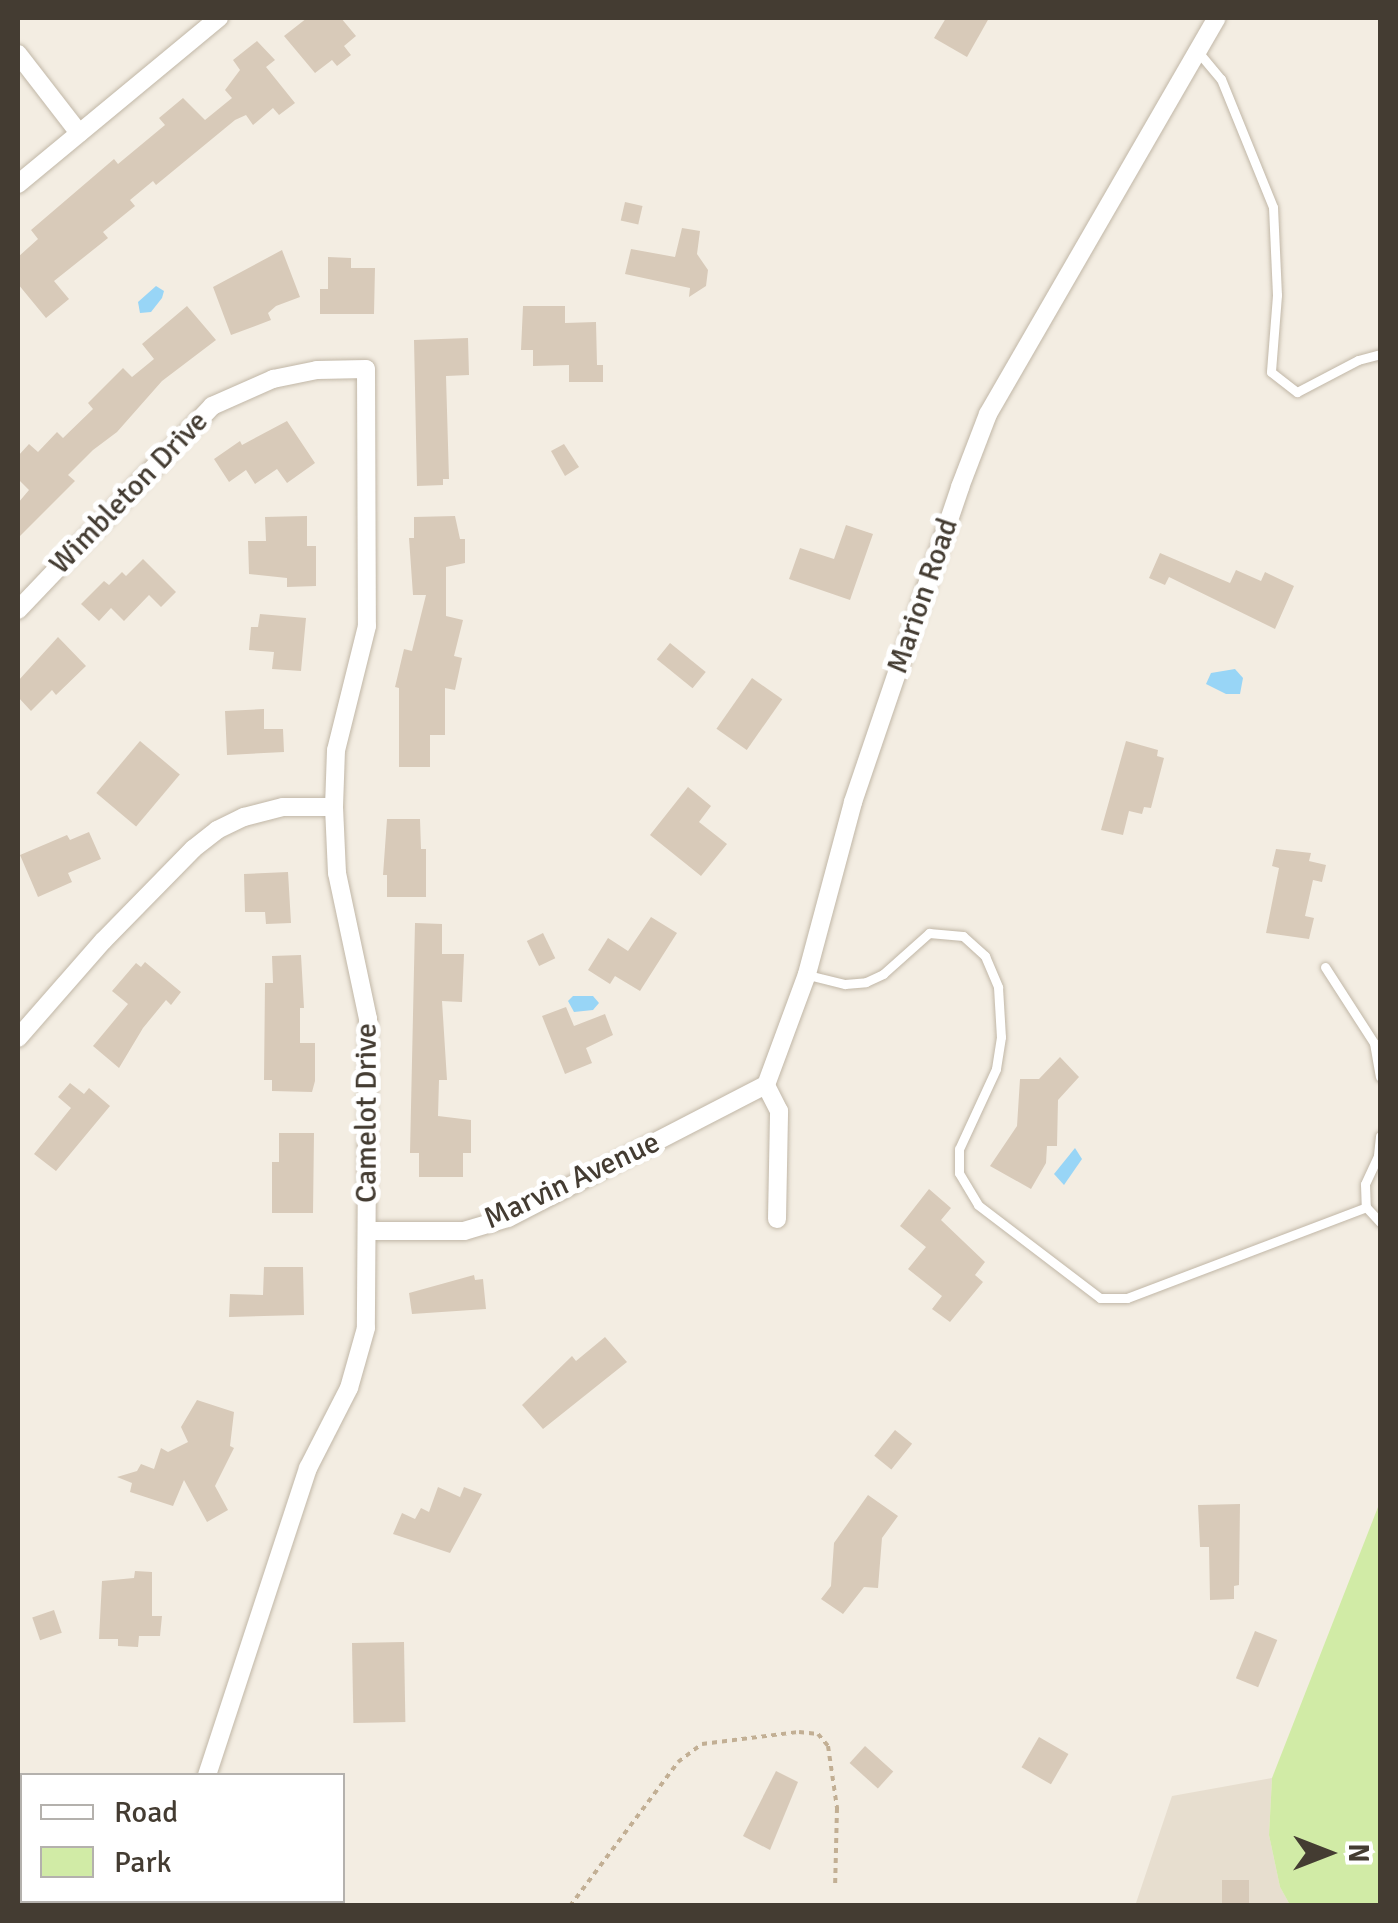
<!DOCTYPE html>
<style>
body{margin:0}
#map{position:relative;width:1398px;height:1923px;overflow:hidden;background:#f3ede2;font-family:Signika,sans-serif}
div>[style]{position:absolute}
.residential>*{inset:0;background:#e7decf}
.green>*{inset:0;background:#d1eba6}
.water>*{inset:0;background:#98d5f6}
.building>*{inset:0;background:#d8cab9;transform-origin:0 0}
.path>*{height:4px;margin-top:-2px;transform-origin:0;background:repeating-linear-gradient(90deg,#c2af94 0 5px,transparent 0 10px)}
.roads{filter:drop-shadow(0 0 2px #c1b7a7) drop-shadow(0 0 2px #c1b7a7)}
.service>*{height:9px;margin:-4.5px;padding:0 4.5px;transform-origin:4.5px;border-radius:4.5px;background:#fff}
.minor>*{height:18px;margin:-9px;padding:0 9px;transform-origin:9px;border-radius:9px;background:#fff}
span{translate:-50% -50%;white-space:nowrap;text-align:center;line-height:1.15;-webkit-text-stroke:10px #fff;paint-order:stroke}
.street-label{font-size:30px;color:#443c32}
.frame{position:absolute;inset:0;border:20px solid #443c32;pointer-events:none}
.legend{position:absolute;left:20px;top:1773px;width:325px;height:130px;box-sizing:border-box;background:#fff;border:2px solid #b4b1ad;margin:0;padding:12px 18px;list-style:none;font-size:30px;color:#443c32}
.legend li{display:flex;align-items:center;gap:20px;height:50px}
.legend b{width:50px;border:2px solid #b4b1ad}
.north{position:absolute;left:1278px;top:1803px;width:100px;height:100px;-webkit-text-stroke:8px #fff;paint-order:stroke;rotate:90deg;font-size:28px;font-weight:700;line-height:40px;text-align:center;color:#443c32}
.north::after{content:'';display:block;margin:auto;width:35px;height:45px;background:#443c32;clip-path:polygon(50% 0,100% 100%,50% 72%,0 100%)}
</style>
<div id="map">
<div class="residential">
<div style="clip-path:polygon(1272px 1778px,1269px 1835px,1280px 1887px,1290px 1905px,1135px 1906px,1172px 1796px)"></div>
</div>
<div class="green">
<div style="clip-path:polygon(1380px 1502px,1380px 1905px,1290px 1905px,1280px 1887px,1269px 1835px,1272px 1778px)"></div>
</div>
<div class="water">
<div style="clip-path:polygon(156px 286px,164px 291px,162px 298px,151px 312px,140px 313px,138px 302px)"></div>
<div style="clip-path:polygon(1235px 669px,1243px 678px,1240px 694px,1226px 694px,1206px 684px,1211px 673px)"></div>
<div style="clip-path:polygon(573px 996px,593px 996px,599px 1003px,593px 1010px,574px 1012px,568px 1001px)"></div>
<div style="clip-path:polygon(1075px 1148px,1082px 1159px,1064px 1185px,1054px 1174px)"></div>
</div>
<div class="building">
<div style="clip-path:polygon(307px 18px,341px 18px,356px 36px,344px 46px,351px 55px,337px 66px,332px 60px,315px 73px,284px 36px)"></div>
<div style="clip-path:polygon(946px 18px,989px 18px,967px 57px,934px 38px)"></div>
<div style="clip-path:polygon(257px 41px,275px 60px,266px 67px,295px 103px,279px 115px,273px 108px,253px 125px,246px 115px,235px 120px,156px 185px,153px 181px,130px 200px,135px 206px,103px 232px,108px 238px,54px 281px,69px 299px,46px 318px,18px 284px,18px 257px,38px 239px,31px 230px,114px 159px,118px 164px,165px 125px,159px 118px,183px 98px,205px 120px,232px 98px,225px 90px,240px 70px,233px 60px)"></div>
<div style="left:625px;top:202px;width:18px;height:19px;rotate:13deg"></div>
<div style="clip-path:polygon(682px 228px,700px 231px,697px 254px,708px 270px,706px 286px,689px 297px,690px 288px,625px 274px,631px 249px,675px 257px)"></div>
<div style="clip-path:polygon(282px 250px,300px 297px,276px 306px,268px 313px,271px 320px,231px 335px,213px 287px)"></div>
<div style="clip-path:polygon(328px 257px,351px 258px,351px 268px,375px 268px,374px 314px,320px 314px,320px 289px,328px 289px)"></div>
<div style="clip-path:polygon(187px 306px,216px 340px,162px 381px,117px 432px,93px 450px,68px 475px,75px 481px,18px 538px,18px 503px,29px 490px,18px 479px,18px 456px,29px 444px,38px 452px,57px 432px,63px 438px,93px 409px,88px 403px,123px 368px,132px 377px,154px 359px,142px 344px)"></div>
<div style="clip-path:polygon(523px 306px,565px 306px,565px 323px,596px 322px,597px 365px,603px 365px,603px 382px,569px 382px,569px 365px,533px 366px,533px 350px,521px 350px)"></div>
<div style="clip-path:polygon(468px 338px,469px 375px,446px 376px,449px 479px,443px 479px,443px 485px,417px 486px,414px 340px)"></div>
<div style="clip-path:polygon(287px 421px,315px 463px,287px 483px,277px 469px,255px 484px,246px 470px,229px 482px,214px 459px,240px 441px,242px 445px)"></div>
<div style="clip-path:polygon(564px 444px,579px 467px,565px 476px,551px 451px)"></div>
<div style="clip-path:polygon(307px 516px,307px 546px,316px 546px,316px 586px,287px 587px,287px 578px,249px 574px,248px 541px,266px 541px,265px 517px)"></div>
<div style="clip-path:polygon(455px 516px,460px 539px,465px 539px,465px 563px,446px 567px,446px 616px,463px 620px,454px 656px,462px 658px,455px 690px,445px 688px,445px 735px,430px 735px,430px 767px,399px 767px,399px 688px,395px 687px,404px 649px,412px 651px,426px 595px,413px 595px,409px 538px,414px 538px,414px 517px)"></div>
<div style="clip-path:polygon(846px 525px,873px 534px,850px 600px,789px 579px,800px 548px,834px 559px)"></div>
<div style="clip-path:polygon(1160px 553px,1230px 583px,1236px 570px,1261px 581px,1265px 572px,1294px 586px,1275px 629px,1169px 577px,1165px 585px,1149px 578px)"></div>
<div style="clip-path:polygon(143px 559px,176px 592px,161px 607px,149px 595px,124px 621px,111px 608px,99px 621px,81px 604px,104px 581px,109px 585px,122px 572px,126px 576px)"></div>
<div style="clip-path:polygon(260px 614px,306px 618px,301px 671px,272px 669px,274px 652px,249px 650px,251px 627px,258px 627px)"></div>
<div style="clip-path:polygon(58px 637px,86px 666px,56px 695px,52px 690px,31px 711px,18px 697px,18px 681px)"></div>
<div style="left:670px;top:643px;width:46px;height:21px;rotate:39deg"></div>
<div style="left:752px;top:678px;width:37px;height:62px;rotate:35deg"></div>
<div style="clip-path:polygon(264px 709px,264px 729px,283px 729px,284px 752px,227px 755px,225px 711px)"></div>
<div style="left:140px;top:741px;width:52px;height:68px;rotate:40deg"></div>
<div style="clip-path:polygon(1126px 741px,1158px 750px,1157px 756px,1164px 758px,1151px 808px,1144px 807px,1142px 814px,1129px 811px,1123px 835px,1101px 830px)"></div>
<div style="clip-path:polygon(688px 787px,711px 806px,699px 822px,727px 844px,701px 876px,650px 835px)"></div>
<div style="clip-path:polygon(387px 819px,420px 819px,421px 849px,426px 849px,426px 897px,387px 897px,387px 875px,383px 875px)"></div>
<div style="clip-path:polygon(89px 832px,101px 859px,68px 873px,72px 882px,38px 897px,20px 855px,67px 835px,70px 840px)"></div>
<div style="clip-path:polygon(1276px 849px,1311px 853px,1309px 861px,1326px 865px,1322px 882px,1313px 880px,1305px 916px,1314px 918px,1309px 939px,1266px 933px,1279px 868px,1272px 866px)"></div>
<div style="clip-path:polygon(288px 872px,291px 923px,266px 924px,265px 912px,245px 912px,244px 874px)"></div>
<div style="clip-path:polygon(651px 917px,677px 933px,640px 991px,615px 976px,610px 984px,588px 970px,608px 938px,628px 951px)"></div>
<div style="clip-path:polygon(415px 923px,442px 924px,442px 954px,464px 954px,462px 1002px,442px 1001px,447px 1080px,439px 1080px,438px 1116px,471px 1120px,471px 1153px,463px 1153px,463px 1177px,419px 1177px,419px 1153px,410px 1153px)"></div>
<div style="left:543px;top:933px;width:28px;height:18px;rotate:64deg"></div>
<div style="clip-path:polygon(301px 955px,304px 1008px,300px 1008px,300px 1043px,315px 1043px,315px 1081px,312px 1092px,272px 1091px,272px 1080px,264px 1080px,265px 983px,273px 983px,272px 956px)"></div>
<div style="clip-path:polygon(145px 962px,181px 992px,171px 1005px,166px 1000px,143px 1028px,119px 1068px,93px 1046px,128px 1004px,112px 991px,136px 963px,141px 967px)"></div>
<div style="clip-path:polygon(566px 1007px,574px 1026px,605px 1014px,613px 1035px,586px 1048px,592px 1063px,565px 1074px,542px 1016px)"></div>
<div style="clip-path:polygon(1060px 1057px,1079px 1077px,1058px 1100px,1057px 1146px,1047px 1146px,1046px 1163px,1031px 1189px,990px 1166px,1017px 1126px,1020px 1079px,1039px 1079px)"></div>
<div style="clip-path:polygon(70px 1083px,84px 1094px,89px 1088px,110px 1106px,56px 1171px,34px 1154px,71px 1108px,58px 1097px)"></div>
<div style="clip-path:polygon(279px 1133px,314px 1133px,313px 1213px,272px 1213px,272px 1162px,279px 1162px)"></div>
<div style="clip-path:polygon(929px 1189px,951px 1208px,941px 1220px,985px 1262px,975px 1275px,983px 1282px,950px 1322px,932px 1309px,942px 1296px,908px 1269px,926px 1247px,900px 1226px)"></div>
<div style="clip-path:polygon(264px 1267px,303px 1267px,304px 1315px,229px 1317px,230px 1294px,263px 1295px)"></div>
<div style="clip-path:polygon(474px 1275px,475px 1280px,483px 1279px,486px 1309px,412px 1314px,409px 1293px)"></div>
<div style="clip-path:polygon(605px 1337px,627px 1362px,543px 1429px,522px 1405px,572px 1356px,576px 1361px)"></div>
<div style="clip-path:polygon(197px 1400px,234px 1412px,230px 1446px,234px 1448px,215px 1486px,228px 1510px,207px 1522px,184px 1480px,173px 1506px,130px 1492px,132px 1483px,117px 1477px,137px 1471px,141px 1464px,154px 1469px,161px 1448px,168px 1452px,188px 1442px,181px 1427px)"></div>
<div style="left:895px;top:1430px;width:22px;height:33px;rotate:39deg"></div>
<div style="clip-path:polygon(438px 1487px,460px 1497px,464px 1487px,482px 1494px,450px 1553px,393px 1534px,402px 1513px,415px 1519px,421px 1508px,429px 1512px)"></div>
<div style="clip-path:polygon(868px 1495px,898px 1516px,882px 1538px,878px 1588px,864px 1587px,843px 1614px,821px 1599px,831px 1586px,834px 1543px)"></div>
<div style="clip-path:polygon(1240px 1504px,1239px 1585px,1234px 1586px,1234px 1599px,1210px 1600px,1209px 1547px,1200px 1547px,1198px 1505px)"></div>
<div style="clip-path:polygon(135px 1571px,152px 1572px,152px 1616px,162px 1616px,160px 1636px,139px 1636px,138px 1647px,118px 1646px,118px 1639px,99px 1639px,102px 1581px,134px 1578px)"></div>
<div style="left:54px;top:1610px;width:24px;height:23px;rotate:71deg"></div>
<div style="left:1255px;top:1631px;width:24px;height:51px;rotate:22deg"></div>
<div style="left:404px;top:1642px;width:80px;height:52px;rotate:89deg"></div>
<div style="left:1039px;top:1737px;width:34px;height:35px;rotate:30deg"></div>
<div style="left:865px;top:1746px;width:38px;height:23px;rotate:42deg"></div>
<div style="clip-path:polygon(776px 1771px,798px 1782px,770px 1850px,743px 1836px)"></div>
<div style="left:1249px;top:1880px;width:26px;height:27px;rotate:90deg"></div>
</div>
<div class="path">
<div style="left:570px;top:1906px;width:180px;rotate:-53.1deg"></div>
<div style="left:678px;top:1762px;width:30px;rotate:-37deg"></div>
<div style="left:702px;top:1744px;width:98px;rotate:-7.1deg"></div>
<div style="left:799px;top:1732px;width:19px;rotate:6deg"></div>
<div style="left:818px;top:1734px;width:16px;rotate:50deg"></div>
<div style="left:828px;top:1746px;width:63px;rotate:81.7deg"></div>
<div style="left:837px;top:1808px;width:80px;rotate:91.4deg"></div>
</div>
<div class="roads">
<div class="service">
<div style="left:1199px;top:53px;width:34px;rotate:50deg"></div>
<div style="left:1221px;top:79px;width:138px;rotate:67.9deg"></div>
<div style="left:1273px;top:207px;width:88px;rotate:87.4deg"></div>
<div style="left:1277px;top:295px;width:77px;rotate:94.5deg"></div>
<div style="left:1271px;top:372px;width:33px;rotate:38deg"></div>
<div style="left:1297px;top:392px;width:69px;rotate:-27.7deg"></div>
<div style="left:1358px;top:360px;width:23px;rotate:-15deg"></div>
<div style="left:1325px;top:967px;width:90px;rotate:57.2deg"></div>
<div style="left:1374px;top:1043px;width:34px;rotate:80deg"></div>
<div style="left:808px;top:975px;width:38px;rotate:14deg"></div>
<div style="left:845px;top:984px;width:21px;rotate:-5deg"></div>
<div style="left:866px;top:982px;width:19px;rotate:-25deg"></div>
<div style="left:883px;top:974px;width:62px;rotate:-41.7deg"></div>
<div style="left:929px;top:933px;width:34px;rotate:5deg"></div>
<div style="left:963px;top:936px;width:30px;rotate:42deg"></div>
<div style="left:985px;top:956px;width:34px;rotate:67deg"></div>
<div style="left:998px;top:987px;width:50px;rotate:86.6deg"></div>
<div style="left:1001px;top:1037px;width:32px;rotate:99deg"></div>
<div style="left:996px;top:1069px;width:88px;rotate:114.8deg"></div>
<div style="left:959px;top:1149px;width:24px;rotate:90deg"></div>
<div style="left:959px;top:1173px;width:37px;rotate:59deg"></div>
<div style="left:978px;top:1205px;width:153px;rotate:37.3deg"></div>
<div style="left:1100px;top:1298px;width:27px"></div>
<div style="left:1127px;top:1298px;width:256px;rotate:-20.8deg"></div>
<div style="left:1380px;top:1136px;width:20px;rotate:96deg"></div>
<div style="left:1378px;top:1156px;width:31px;rotate:115deg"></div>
<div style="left:1365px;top:1184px;width:23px;rotate:88deg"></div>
<div style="left:1366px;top:1207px;width:21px;rotate:47deg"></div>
</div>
<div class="minor">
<div style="left:18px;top:54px;width:100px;rotate:52.3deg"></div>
<div style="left:18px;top:184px;width:261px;rotate:-39.6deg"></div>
<div style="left:18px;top:610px;width:282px;rotate:-46.4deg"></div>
<div style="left:212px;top:406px;width:67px;rotate:-23.9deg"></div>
<div style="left:273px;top:379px;width:45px;rotate:-11.6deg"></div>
<div style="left:317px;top:370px;width:49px;rotate:-1.2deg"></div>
<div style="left:366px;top:369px;width:257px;rotate:89.8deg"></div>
<div style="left:367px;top:626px;width:128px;rotate:104deg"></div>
<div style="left:336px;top:750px;width:57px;rotate:92deg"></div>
<div style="left:334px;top:807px;width:66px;rotate:87.4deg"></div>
<div style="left:337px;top:873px;width:149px;rotate:78deg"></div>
<div style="left:368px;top:1019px;width:309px;rotate:90.4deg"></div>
<div style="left:366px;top:1328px;width:62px;rotate:105.8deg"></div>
<div style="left:349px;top:1388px;width:90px;rotate:117.1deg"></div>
<div style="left:308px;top:1468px;width:324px;rotate:108.2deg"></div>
<div style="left:18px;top:1038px;width:129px;rotate:-48.8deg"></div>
<div style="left:103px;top:941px;width:129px;rotate:-45.6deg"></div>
<div style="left:193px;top:849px;width:31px;rotate:-38deg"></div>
<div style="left:217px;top:830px;width:30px;rotate:-26deg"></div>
<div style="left:244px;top:817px;width:40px;rotate:-14.4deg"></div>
<div style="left:283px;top:807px;width:51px"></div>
<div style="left:777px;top:1219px;width:108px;rotate:-88.9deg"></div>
<div style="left:779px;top:1111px;width:29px;rotate:-117deg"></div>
<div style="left:766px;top:1085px;width:118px;rotate:-69.7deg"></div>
<div style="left:807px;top:974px;width:178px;rotate:-75deg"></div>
<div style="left:853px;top:802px;width:333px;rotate:-71.2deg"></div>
<div style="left:960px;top:487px;width:78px;rotate:-69deg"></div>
<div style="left:988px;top:414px;width:457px;rotate:-60deg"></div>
<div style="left:368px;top:1231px;width:96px"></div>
<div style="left:464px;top:1231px;width:46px;rotate:-16.5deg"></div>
<div style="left:508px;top:1218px;width:290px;rotate:-27.3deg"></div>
</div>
</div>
<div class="street-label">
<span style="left:129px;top:493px;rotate:-46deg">Wimbleton Drive</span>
<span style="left:923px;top:596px;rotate:-71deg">Marion Road</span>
<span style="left:367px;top:1113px;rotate:-90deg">Camelot Drive</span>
<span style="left:572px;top:1181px;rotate:-25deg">Marvin Avenue</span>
</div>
<div class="frame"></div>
<ul class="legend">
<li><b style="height:12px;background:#fff"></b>Road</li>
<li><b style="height:28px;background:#d1eba6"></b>Park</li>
</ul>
<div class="north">N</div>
</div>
